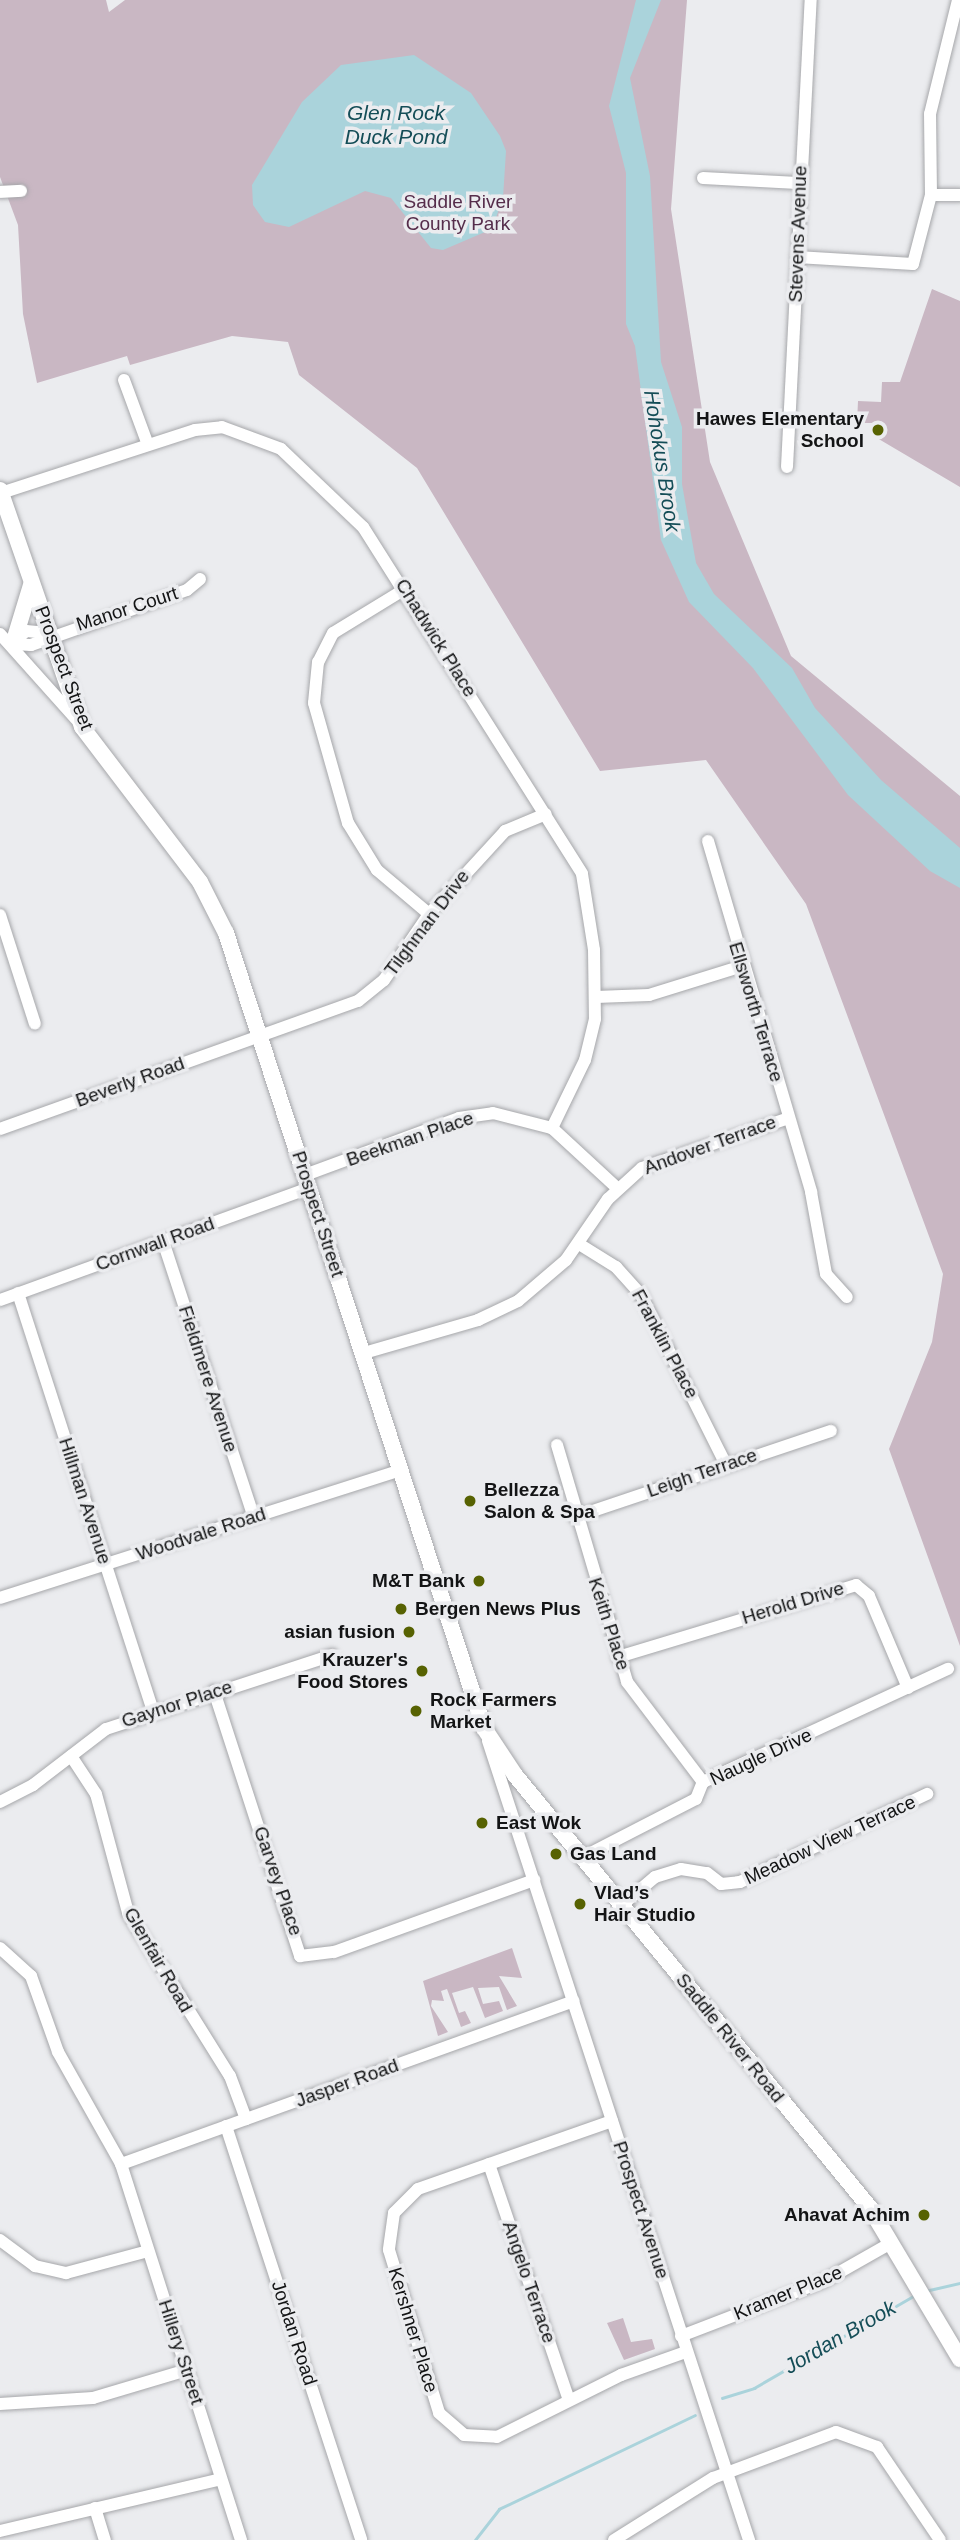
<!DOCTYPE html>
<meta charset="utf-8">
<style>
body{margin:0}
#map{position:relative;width:960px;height:2540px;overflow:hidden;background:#ebecef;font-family:Helvetica,sans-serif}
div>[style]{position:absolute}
.green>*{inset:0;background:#c9b7c3}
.water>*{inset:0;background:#aad3db}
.stream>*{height:2.5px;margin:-1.25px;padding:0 1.25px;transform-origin:1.25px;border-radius:1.25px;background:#aad3db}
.roads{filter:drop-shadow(0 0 2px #a6a7aa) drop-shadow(0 0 2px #a6a7aa)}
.minor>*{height:12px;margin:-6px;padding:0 6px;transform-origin:6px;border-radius:6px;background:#fff}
.major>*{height:16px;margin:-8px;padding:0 8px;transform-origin:8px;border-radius:8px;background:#fff}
.dots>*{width:19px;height:19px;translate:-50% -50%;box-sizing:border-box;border:4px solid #ebecef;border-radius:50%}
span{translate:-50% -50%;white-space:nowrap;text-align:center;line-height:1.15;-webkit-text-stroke:7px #ebecef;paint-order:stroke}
.park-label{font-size:19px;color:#552d4b}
.street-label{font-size:19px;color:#131415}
.poi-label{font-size:19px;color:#131415;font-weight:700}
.right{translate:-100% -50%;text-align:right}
.left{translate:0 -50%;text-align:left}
.water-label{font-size:21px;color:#144d57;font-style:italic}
</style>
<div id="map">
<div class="green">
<div style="clip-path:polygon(0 0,106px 0,109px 12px,125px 0,687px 0,671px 209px,710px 462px,791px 656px,960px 796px,960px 1646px,889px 1449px,932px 1342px,943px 1274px,806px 904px,706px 760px,600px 771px,417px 468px,299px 375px,288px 342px,232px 336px,130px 365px,127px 356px,37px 383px,23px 314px,18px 225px,0 177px)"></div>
<div style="clip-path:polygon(932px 289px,960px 301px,960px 487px,877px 438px,877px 423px,857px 423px,858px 401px,881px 402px,882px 382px,900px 382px)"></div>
<div style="clip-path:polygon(512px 1948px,522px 1978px,499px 1976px,517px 2006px,507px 2010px,499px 1987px,478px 1988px,483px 2004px,499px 2001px,503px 2011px,485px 2018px,473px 1987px,452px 1993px,459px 2013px,465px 2011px,471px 2023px,461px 2027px,447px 1989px,441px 1991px,444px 2001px,432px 2000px,431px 2006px,448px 2032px,438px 2036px,423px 1981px)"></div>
<div style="clip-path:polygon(623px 2318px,631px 2342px,652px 2339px,655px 2349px,624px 2360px,607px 2323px)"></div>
</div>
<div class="water">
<div style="clip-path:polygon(636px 0,661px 0,630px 78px,650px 176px,661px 362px,682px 427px,682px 484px,696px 563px,714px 594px,792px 668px,815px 708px,881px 780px,960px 848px,960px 888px,930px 871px,848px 795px,753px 668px,689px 602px,661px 540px,635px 346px,626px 324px,626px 173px,609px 106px)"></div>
<div style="clip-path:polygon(414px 55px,471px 93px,500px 136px,506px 151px,503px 198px,492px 229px,443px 250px,431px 248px,391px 198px,365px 191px,289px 227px,265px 222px,253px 205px,252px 185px,302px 102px,341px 65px)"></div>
</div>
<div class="stream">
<div style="left:925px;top:2291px;width:36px;rotate:-13deg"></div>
<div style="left:722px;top:2398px;width:34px;rotate:-17deg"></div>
<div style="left:754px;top:2388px;width:186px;rotate:-30deg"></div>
<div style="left:475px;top:2540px;width:39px;rotate:-52deg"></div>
<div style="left:499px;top:2509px;width:217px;rotate:-25.6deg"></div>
</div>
<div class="roads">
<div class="minor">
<div style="left:703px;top:178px;width:95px;rotate:3deg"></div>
<div style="left:0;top:192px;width:21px;rotate:-3deg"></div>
<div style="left:931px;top:195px;width:29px"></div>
<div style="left:797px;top:257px;width:116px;rotate:3.5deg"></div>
<div style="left:913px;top:264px;width:71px;rotate:-75.4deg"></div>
<div style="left:931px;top:195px;width:81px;rotate:-90.7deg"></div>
<div style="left:930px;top:114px;width:117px;rotate:-76.2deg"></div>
<div style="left:124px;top:380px;width:69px;rotate:69.7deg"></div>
<div style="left:787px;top:467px;width:468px;rotate:-87.1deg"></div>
<div style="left:1px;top:493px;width:204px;rotate:-18deg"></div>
<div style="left:195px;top:430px;width:27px;rotate:-6deg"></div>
<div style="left:222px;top:427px;width:63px;rotate:20.4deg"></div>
<div style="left:281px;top:449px;width:113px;rotate:43.6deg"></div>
<div style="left:363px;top:527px;width:410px;rotate:57.7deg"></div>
<div style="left:582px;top:874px;width:77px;rotate:81deg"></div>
<div style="left:594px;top:950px;width:69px;rotate:89.2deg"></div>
<div style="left:595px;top:1019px;width:42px;rotate:103.7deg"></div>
<div style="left:585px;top:1060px;width:76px;rotate:115.9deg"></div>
<div style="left:405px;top:589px;width:84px;rotate:148.6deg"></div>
<div style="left:333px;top:633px;width:33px;rotate:117deg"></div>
<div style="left:318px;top:662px;width:41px;rotate:95.6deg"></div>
<div style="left:314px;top:703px;width:125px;rotate:74.2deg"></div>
<div style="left:348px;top:823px;width:55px;rotate:58.3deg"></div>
<div style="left:377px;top:870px;width:68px;rotate:40.2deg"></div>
<div style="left:0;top:634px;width:114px;rotate:48.2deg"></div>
<div style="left:14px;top:642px;width:16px;rotate:-43deg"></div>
<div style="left:26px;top:631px;width:25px;rotate:5deg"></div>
<div style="left:13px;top:644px;width:18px;rotate:3deg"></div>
<div style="left:31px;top:645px;width:165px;rotate:-19.4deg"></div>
<div style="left:187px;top:590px;width:17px;rotate:-40deg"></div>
<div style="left:708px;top:841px;width:366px;rotate:73.6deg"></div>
<div style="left:811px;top:1192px;width:83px;rotate:79.6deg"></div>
<div style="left:826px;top:1274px;width:31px;rotate:48deg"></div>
<div style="left:0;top:915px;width:114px;rotate:72.2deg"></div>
<div style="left:596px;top:997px;width:53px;rotate:-2.2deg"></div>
<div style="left:649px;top:995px;width:97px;rotate:-17.3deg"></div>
<div style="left:0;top:1129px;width:380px;rotate:-19.7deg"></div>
<div style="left:358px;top:1001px;width:33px;rotate:-39deg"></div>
<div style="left:384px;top:980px;width:80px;rotate:-55.7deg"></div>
<div style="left:429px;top:914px;width:113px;rotate:-47.5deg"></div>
<div style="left:505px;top:831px;width:44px;rotate:-22.5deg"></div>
<div style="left:305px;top:1175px;width:164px;rotate:-20.3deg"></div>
<div style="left:459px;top:1118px;width:34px;rotate:-8deg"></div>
<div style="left:493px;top:1113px;width:61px;rotate:14.3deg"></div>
<div style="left:552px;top:1128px;width:88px;rotate:42.7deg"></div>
<div style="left:163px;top:1241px;width:291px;rotate:71.8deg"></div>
<div style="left:579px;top:1244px;width:44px;rotate:31.9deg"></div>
<div style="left:616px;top:1267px;width:38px;rotate:48deg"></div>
<div style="left:641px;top:1295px;width:190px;rotate:63.4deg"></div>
<div style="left:18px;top:1293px;width:437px;rotate:72.1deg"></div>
<div style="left:0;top:1300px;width:329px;rotate:-19.9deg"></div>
<div style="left:364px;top:1353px;width:119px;rotate:-16.1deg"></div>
<div style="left:478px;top:1320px;width:44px;rotate:-25.4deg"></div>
<div style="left:518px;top:1301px;width:63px;rotate:-40.5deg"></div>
<div style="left:566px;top:1260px;width:74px;rotate:-55.5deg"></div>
<div style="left:608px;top:1199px;width:46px;rotate:-42.4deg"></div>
<div style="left:642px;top:1168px;width:155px;rotate:-18.8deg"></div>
<div style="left:557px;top:1445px;width:247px;rotate:73.5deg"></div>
<div style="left:627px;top:1682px;width:126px;rotate:52.8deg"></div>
<div style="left:575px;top:1517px;width:270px;rotate:-18.6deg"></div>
<div style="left:0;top:1598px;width:422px;rotate:-17.7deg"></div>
<div style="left:618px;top:1657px;width:249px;rotate:-16.8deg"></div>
<div style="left:856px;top:1585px;width:17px;rotate:40deg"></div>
<div style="left:869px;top:1596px;width:100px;rotate:67deg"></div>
<div style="left:214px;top:1691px;width:279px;rotate:72deg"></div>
<div style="left:300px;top:1956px;width:34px;rotate:-7deg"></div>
<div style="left:334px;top:1952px;width:213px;rotate:-19.8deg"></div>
<div style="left:488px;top:1741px;width:841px;rotate:71.91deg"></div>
<div style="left:71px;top:1756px;width:45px;rotate:56.7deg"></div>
<div style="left:96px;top:1794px;width:123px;rotate:74.9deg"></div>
<div style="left:128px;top:1913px;width:192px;rotate:58deg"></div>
<div style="left:230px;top:2076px;width:46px;rotate:69.6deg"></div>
<div style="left:0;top:1802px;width:37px;rotate:-27deg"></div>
<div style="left:33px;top:1785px;width:92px;rotate:-37.5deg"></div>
<div style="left:106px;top:1729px;width:238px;rotate:-18.1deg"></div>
<div style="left:583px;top:1857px;width:127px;rotate:-27.2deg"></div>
<div style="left:696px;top:1799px;width:18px;rotate:-68deg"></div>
<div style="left:703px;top:1782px;width:270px;rotate:-24.8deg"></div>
<div style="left:622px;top:1905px;width:43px;rotate:-40.3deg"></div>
<div style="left:655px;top:1877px;width:27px;rotate:-17deg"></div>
<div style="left:681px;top:1869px;width:26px;rotate:9deg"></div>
<div style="left:707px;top:1873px;width:18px;rotate:38deg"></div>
<div style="left:721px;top:1884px;width:19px;rotate:-6deg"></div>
<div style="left:740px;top:1882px;width:207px;rotate:-25.2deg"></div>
<div style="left:0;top:1948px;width:42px;rotate:42.1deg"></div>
<div style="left:31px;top:1976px;width:81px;rotate:70.4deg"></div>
<div style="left:58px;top:2052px;width:129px;rotate:60.6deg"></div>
<div style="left:121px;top:2164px;width:395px;rotate:72.3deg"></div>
<div style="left:612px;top:2121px;width:206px;rotate:160.7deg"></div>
<div style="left:418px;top:2189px;width:34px;rotate:135deg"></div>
<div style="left:394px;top:2213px;width:37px;rotate:98deg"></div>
<div style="left:389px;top:2250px;width:170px;rotate:72.9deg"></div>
<div style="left:439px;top:2413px;width:33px;rotate:41deg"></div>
<div style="left:464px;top:2435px;width:33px;rotate:3deg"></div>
<div style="left:497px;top:2437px;width:139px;rotate:-26.6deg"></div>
<div style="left:621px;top:2375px;width:69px;rotate:-19.5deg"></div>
<div style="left:226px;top:2126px;width:435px;rotate:71.9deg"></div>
<div style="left:121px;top:2164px;width:481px;rotate:-19.8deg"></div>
<div style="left:489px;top:2164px;width:249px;rotate:71.3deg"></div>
<div style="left:0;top:2240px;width:44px;rotate:36.6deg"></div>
<div style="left:35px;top:2266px;width:32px;rotate:13deg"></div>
<div style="left:66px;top:2273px;width:85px;rotate:-15deg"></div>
<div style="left:681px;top:2336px;width:153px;rotate:-21deg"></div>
<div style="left:824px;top:2281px;width:77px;rotate:-29.6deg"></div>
<div style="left:0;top:2404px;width:93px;rotate:-3.7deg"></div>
<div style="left:93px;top:2398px;width:98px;rotate:-16.6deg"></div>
<div style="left:95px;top:2508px;width:34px;rotate:73deg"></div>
<div style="left:0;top:2531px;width:227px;rotate:-13.2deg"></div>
<div style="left:614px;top:2540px;width:117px;rotate:-32.1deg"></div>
<div style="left:713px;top:2478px;width:131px;rotate:-20.5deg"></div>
<div style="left:836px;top:2432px;width:44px;rotate:20.1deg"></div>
<div style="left:877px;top:2447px;width:112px;rotate:55.9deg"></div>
</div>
<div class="major">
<div style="left:0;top:490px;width:251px;rotate:70.9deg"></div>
<div style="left:82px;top:727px;width:195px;rotate:52.7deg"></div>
<div style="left:200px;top:882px;width:57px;rotate:63deg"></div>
<div style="left:226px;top:933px;width:836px;rotate:72.02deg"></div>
<div style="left:484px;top:1728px;width:56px;rotate:56.6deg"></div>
<div style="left:515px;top:1775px;width:560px;rotate:50.65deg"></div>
<div style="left:870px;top:2208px;width:176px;rotate:59.2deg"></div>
<div style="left:13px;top:644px;width:62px;rotate:-73deg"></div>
</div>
</div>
<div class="dots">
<div style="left:878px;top:430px;background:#576202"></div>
<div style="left:470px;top:1501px;background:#576202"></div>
<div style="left:479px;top:1581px;background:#576202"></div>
<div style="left:401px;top:1609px;background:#576202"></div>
<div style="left:409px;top:1632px;background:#576202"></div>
<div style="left:422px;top:1671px;background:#576202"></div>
<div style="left:416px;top:1711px;background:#576202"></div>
<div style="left:482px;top:1823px;background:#576202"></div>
<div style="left:556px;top:1854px;background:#576202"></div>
<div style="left:580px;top:1904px;background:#576202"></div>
<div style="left:924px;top:2215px;background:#576202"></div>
</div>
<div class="park-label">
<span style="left:458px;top:213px">Saddle River<br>County Park</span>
</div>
<div class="street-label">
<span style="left:798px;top:234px;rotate:-88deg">Stevens Avenue</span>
<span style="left:127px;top:609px;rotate:-18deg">Manor Court</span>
<span style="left:436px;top:638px;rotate:58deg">Chadwick Place</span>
<span style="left:64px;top:668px;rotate:69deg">Prospect Street</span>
<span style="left:427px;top:923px;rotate:-53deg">Tilghman Drive</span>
<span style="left:756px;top:1012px;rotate:73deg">Ellsworth Terrace</span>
<span style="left:130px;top:1082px;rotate:-20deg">Beverly Road</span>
<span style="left:410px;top:1139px;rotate:-19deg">Beekman Place</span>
<span style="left:710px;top:1145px;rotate:-20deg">Andover Terrace</span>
<span style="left:318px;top:1214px;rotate:72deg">Prospect Street</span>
<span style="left:155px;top:1244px;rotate:-20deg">Cornwall Road</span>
<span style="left:665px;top:1344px;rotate:62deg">Franklin Place</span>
<span style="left:208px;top:1379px;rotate:72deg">Fieldmere Avenue</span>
<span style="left:702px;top:1473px;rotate:-19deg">Leigh Terrace</span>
<span style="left:85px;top:1501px;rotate:72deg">Hillman Avenue</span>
<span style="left:201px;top:1534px;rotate:-18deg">Woodvale Road</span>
<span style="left:793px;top:1603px;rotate:-17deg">Herold Drive</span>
<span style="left:609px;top:1624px;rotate:72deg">Keith Place</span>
<span style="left:177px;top:1704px;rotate:-18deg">Gaynor Place</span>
<span style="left:761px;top:1757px;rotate:-25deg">Naugle Drive</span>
<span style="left:830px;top:1840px;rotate:-25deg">Meadow View Terrace</span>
<span style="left:278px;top:1881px;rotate:71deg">Garvey Place</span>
<span style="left:158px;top:1960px;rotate:60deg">Glenfair Road</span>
<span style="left:730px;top:2038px;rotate:51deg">Saddle River Road</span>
<span style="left:347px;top:2083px;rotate:-20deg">Jasper Road</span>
<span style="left:641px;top:2210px;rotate:72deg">Prospect Avenue</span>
<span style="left:529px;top:2282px;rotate:71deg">Angelo Terrace</span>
<span style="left:788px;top:2293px;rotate:-22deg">Kramer Place</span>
<span style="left:413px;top:2330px;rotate:73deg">Kershner Place</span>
<span style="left:294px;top:2333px;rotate:72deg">Jordan Road</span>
<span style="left:181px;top:2352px;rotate:72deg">Hillery Street</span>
</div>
<div class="poi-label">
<span class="right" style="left:864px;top:430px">Hawes Elementary<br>School</span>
<span class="left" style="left:484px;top:1501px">Bellezza<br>Salon &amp; Spa</span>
<span class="right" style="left:465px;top:1581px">M&amp;T Bank</span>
<span class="left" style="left:415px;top:1609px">Bergen News Plus</span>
<span class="right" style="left:395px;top:1632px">asian fusion</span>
<span class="right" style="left:408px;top:1671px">Krauzer's<br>Food Stores</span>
<span class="left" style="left:430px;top:1711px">Rock Farmers<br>Market</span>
<span class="left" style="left:496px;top:1823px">East Wok</span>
<span class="left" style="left:570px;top:1854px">Gas Land</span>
<span class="left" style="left:594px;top:1904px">Vlad’s<br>Hair Studio</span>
<span class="right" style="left:910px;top:2215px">Ahavat Achim</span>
</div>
<div class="water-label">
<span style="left:396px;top:125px">Glen Rock<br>Duck Pond</span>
<span style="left:662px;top:461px;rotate:81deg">Hohokus Brook</span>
<span style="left:840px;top:2337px;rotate:-30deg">Jordan Brook</span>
</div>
</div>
